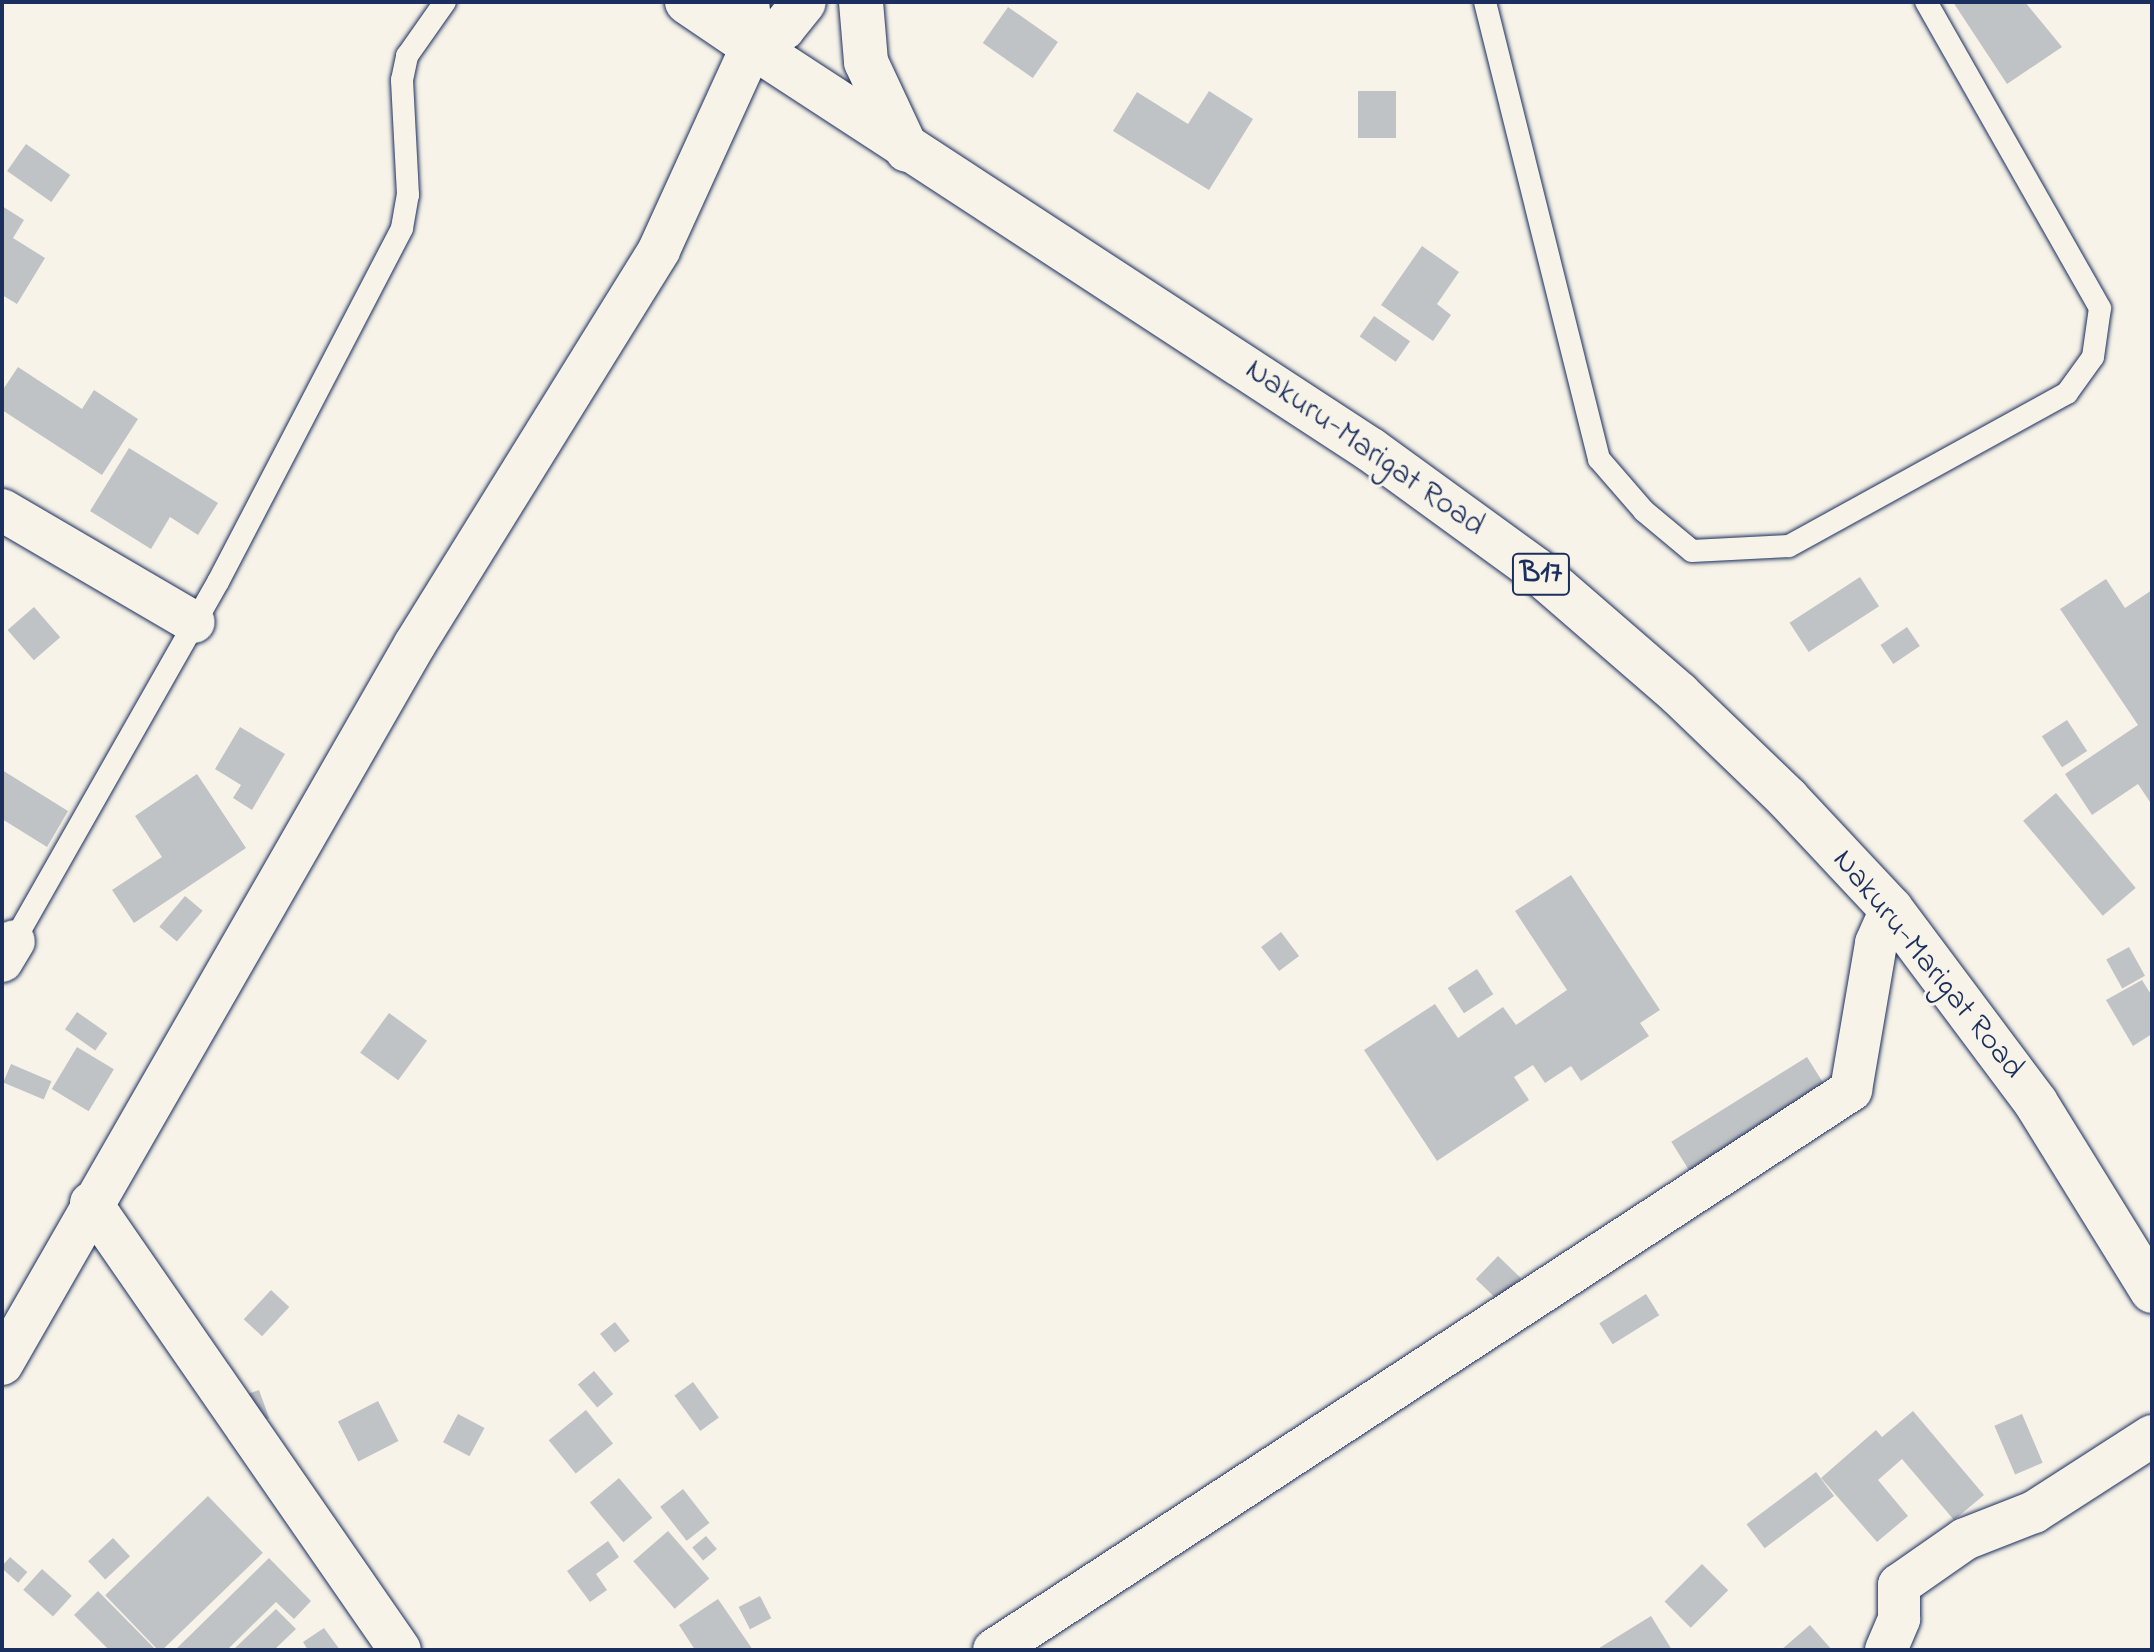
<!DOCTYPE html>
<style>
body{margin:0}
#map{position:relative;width:2154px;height:1652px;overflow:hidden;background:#f7f3e8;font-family:"Indie Flower",sans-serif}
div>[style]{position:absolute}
.building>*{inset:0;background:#c0c3c5;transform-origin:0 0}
.roads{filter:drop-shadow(0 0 2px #1b2f5e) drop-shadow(0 0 2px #1b2f5e)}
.lane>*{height:22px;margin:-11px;padding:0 11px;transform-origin:11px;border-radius:11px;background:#f7f3e8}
.street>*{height:42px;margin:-21px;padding:0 21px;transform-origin:21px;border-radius:21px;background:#f7f3e8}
.secondary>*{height:44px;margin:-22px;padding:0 22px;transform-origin:22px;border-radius:22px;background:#f7f3e8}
.primary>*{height:44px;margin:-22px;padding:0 22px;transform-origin:22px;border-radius:22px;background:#f7f3e8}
span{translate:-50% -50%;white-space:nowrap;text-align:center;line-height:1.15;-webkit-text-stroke:6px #f7f3e8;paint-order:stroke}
.shield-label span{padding:2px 6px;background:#f7f3e8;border:2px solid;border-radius:6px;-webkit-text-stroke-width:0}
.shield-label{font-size:30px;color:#1b2f5e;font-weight:700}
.street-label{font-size:32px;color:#1b2f5e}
.frame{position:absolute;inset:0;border:4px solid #1b2f5e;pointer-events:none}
</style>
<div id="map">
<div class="building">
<div style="clip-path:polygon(1953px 2px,2025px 2px,2062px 47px,2007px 84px)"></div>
<div style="left:1008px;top:7px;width:61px;height:44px;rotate:35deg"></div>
<div style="clip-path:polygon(1209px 91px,1253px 119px,1209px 190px,1113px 131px,1137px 92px,1188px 124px)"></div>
<div style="left:1358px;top:91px;width:38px;height:47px"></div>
<div style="left:26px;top:144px;width:54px;height:33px;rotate:35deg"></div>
<div style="clip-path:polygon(2px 206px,24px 220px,13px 238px,45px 258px,17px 304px,2px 295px)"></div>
<div style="clip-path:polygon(1422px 246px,1459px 272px,1437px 304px,1451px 315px,1433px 341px,1381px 305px)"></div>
<div style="left:1374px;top:316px;width:44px;height:25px;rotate:35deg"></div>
<div style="clip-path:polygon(18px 367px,82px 409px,94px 390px,138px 419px,102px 475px,2px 410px,2px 391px)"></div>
<div style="clip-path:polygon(129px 448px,218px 503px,198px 535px,170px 517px,151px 549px,90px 511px)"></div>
<div style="left:1860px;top:577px;width:35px;height:84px;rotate:57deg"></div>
<div style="clip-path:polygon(2106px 579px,2125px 608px,2152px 590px,2152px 805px,2138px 784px,2092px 815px,2065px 774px,2138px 725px,2060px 609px)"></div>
<div style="left:34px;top:607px;width:40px;height:35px;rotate:49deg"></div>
<div style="left:1907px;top:627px;width:23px;height:32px;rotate:56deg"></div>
<div style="left:2067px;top:720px;width:37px;height:30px;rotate:57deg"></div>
<div style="clip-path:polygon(240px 727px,285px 754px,252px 810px,233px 798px,241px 785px,215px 769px)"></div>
<div style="clip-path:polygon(2px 770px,68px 811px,47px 847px,2px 819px)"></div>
<div style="clip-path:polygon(197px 774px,246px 848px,134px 923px,112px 890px,162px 857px,135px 816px)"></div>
<div style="left:2056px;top:793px;width:124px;height:43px;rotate:50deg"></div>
<div style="clip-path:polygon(1571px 875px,1660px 1010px,1640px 1023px,1649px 1036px,1581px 1081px,1571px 1066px,1545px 1083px,1533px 1065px,1514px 1077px,1529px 1100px,1437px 1161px,1364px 1050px,1435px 1004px,1458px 1038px,1503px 1007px,1516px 1025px,1567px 990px,1515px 911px)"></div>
<div style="left:185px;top:896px;width:23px;height:40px;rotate:40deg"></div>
<div style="left:1281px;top:932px;width:30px;height:25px;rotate:53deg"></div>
<div style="left:2129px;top:947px;width:33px;height:26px;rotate:61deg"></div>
<div style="left:1477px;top:969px;width:30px;height:35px;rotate:57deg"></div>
<div style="clip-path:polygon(2142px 980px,2152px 996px,2152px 1034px,2133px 1046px,2106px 1000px)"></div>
<div style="left:77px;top:1012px;width:37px;height:21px;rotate:35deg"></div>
<div style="left:389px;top:1013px;width:47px;height:49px;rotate:36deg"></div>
<div style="left:77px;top:1047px;width:43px;height:49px;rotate:31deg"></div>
<div style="left:1807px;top:1057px;width:38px;height:160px;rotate:58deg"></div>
<div style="left:11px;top:1064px;width:44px;height:20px;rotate:23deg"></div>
<div style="left:1498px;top:1256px;width:32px;height:32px;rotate:44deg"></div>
<div style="left:271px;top:1290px;width:25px;height:40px;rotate:43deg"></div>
<div style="left:1646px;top:1294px;width:25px;height:55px;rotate:58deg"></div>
<div style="left:615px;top:1322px;width:24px;height:19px;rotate:52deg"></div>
<div style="left:594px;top:1371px;width:30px;height:21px;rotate:50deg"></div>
<div style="left:693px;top:1382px;width:44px;height:23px;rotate:54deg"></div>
<div style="left:259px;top:1390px;width:30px;height:20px;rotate:70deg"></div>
<div style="left:378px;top:1401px;width:45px;height:45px;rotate:63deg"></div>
<div style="left:586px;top:1410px;width:43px;height:48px;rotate:51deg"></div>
<div style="clip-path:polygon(1913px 1411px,1984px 1495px,1954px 1520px,1902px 1459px,1878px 1480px,1908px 1516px,1877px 1542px,1821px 1478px,1876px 1430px,1882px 1437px)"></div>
<div style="left:458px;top:1414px;width:30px;height:32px;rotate:28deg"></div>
<div style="left:2022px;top:1414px;width:53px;height:30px;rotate:67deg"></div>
<div style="left:1816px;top:1472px;width:30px;height:87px;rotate:53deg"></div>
<div style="left:619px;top:1478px;width:52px;height:38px;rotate:50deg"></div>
<div style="left:683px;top:1489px;width:43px;height:29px;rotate:52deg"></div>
<div style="left:208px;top:1496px;width:79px;height:143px;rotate:46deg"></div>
<div style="left:668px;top:1531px;width:63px;height:46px;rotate:49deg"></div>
<div style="left:706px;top:1536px;width:17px;height:18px;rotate:50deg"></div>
<div style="left:113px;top:1538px;width:25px;height:34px;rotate:47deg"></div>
<div style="clip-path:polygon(608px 1541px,619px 1557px,596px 1574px,607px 1590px,590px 1602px,567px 1571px)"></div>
<div style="left:10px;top:1557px;width:23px;height:14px;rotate:41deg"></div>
<div style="clip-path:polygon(269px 1558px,311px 1601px,294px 1619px,276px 1602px,227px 1650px,175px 1650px)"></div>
<div style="left:1702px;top:1564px;width:37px;height:53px;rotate:45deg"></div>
<div style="left:42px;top:1569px;width:40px;height:28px;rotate:42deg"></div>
<div style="clip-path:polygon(98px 1591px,156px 1650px,109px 1650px,74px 1615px)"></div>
<div style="left:760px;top:1596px;width:25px;height:24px;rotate:63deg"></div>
<div style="clip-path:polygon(718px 1599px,753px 1650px,695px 1650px,679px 1625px)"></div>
<div style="clip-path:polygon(276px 1609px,296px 1629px,274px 1650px,233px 1650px)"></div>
<div style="clip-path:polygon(1651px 1616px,1672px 1650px,1596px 1650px)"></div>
<div style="clip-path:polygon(1810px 1625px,1832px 1650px,1781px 1650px)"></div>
<div style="clip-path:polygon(324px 1628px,340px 1650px,308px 1650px,303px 1642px)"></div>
</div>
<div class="roads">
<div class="lane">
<div style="left:1485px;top:2px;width:471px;rotate:76deg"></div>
<div style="left:1599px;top:459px;width:69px;rotate:49.1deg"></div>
<div style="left:1644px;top:511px;width:62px;rotate:39.8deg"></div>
<div style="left:1692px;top:551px;width:97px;rotate:-3deg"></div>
<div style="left:1789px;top:546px;width:317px;rotate:-28.8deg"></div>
<div style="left:2067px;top:393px;width:44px;rotate:-54.2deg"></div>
<div style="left:2093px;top:357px;width:49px;rotate:-81.9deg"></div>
<div style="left:2100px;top:308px;width:352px;rotate:-119.6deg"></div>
<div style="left:7px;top:937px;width:8px;rotate:30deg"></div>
<div style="left:14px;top:941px;width:413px;rotate:-60.4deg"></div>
<div style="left:218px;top:582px;width:399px;rotate:-62.5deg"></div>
<div style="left:402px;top:228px;width:34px;rotate:-80deg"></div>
<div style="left:408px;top:195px;width:115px;rotate:-93deg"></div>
<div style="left:402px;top:80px;width:25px;rotate:-78deg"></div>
<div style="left:407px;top:56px;width:66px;rotate:-54.9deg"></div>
</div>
<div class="street">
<div style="left:2px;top:510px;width:222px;rotate:30.3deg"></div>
<div style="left:2px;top:961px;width:23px;rotate:-59deg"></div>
<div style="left:91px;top:1203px;width:543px;rotate:55.34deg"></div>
<div style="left:2px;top:1364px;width:830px;rotate:-60.16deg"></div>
<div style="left:415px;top:644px;width:463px;rotate:-58.2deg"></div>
<div style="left:659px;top:250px;width:224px;rotate:-65.5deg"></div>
<div style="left:994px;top:1650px;width:1024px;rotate:-33.16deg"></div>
<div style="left:1851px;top:1090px;width:149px;rotate:-80.3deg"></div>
<div style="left:1876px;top:943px;width:37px;rotate:-66deg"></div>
<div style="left:1886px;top:1650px;width:34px;rotate:-67deg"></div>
<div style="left:1899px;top:1619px;width:34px;rotate:-90deg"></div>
<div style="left:1899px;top:1585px;width:80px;rotate:-34.9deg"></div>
<div style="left:1965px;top:1539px;width:74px;rotate:-21.4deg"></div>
<div style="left:2034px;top:1512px;width:140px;rotate:-32.8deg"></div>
</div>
<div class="secondary">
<div style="left:687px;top:2px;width:78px;rotate:34.1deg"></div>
</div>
<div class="primary">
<div style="left:747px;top:2px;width:44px;rotate:83.5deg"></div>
<div style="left:752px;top:46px;width:739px;rotate:33.13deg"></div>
<div style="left:1371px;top:450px;width:204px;rotate:36deg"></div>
<div style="left:1536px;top:570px;width:189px;rotate:40.9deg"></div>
<div style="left:1679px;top:694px;width:151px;rotate:43.9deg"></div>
<div style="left:1788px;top:799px;width:151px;rotate:46.9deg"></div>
<div style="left:1891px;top:909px;width:242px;rotate:53.2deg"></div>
<div style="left:2036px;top:1103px;width:221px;rotate:58.3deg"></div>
<div style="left:861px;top:2px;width:60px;rotate:85.2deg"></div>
<div style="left:866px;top:62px;width:97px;rotate:65deg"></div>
<div style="left:752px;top:46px;width:36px;rotate:-30deg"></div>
<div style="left:783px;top:28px;width:33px;rotate:-51deg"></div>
</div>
</div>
<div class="shield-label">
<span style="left:1541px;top:574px">B17</span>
</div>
<div class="street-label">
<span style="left:1364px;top:449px;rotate:35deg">Nakuru-Marigat Road</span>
<span style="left:1927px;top:965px;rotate:51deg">Nakuru-Marigat Road</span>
</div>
<div class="frame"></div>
</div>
